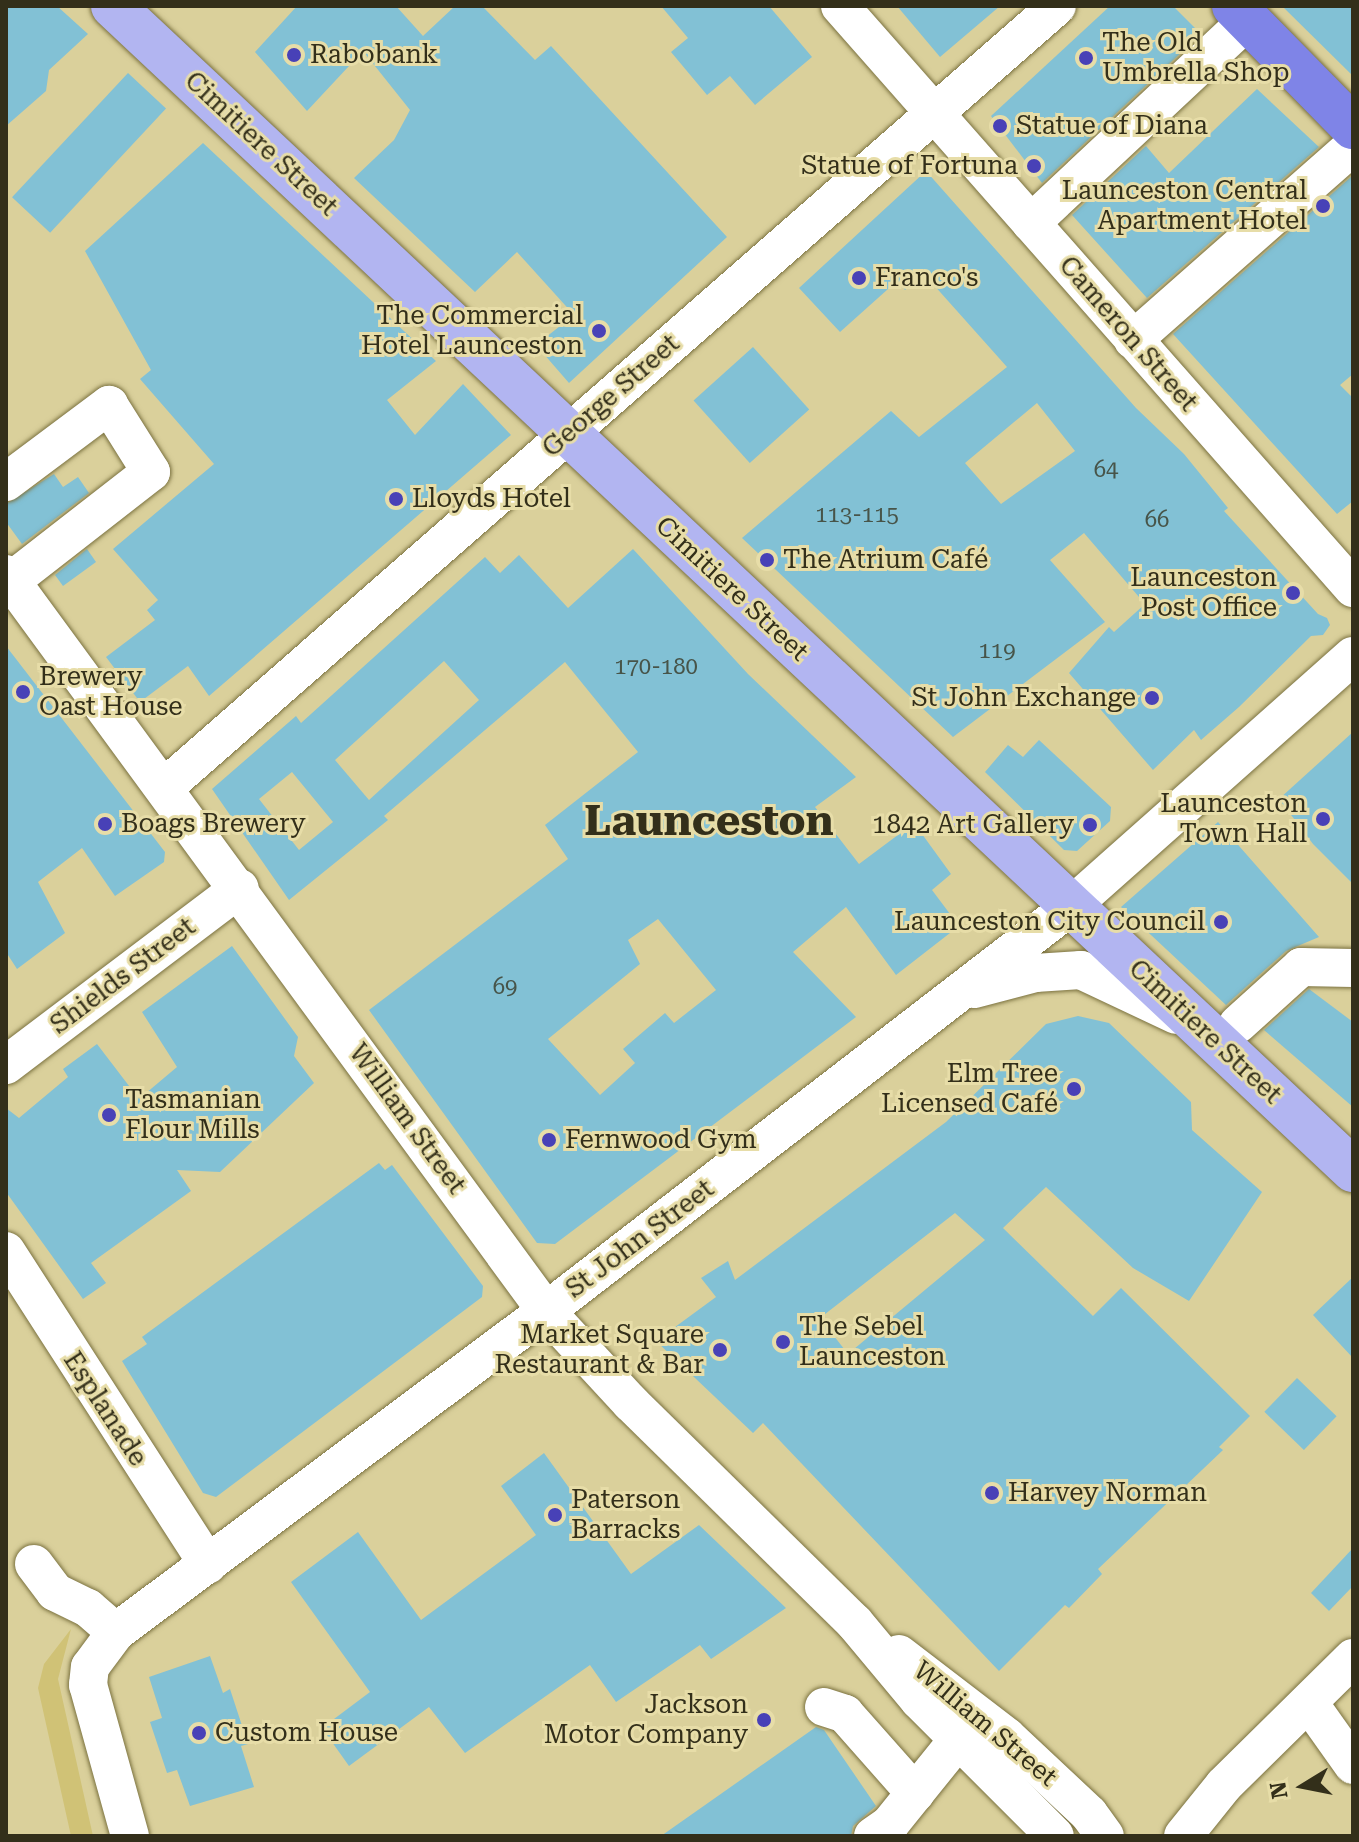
<!DOCTYPE html>
<meta charset="utf-8">
<style>
body{margin:0}
#map{position:relative;width:1359px;height:1842px;overflow:hidden;background:#dad09b;font-family:"Roboto Serif",serif}
div>[style]{position:absolute}
.green>*{inset:0;background:#d0c276}
.building>*{inset:0;background:#82c1d5;transform-origin:0 0}
.roads{filter:drop-shadow(0 0 2px #7b7240) drop-shadow(0 0 2px #7b7240)}
.minor>*{height:38px;margin:-19px;padding:0 19px;transform-origin:19px;border-radius:19px;background:#fff}
.major>*{height:44px;margin:-22px;padding:0 22px;transform-origin:22px;border-radius:22px;background:#b2b5f1}
.highway>*{height:44px;margin:-22px;padding:0 22px;transform-origin:22px;border-radius:22px;background:#7f84e7}
.dots>*{width:22px;height:22px;translate:-50% -50%;box-sizing:border-box;border:4px solid #e7dda8;border-radius:50%}
span{translate:-50% -50%;white-space:nowrap;text-align:center;line-height:1.15;-webkit-text-stroke:6px #e7dda8;paint-order:stroke}
.number-label{font-size:22px;color:#475449}
.number-label span{-webkit-text-stroke-width:0}
.poi-label{font-size:26px;color:#332f1a}
.left{translate:0 -50%;text-align:left}
.right{translate:-100% -50%;text-align:right}
.street-label{font-size:26px;color:#332f1a}
.town-label{font-size:42px;color:#332f1a;font-weight:700}
.frame{position:absolute;inset:0;border:8px solid #332f1a;pointer-events:none}
.north{position:absolute;left:1263px;top:1746px;width:80px;height:80px;-webkit-text-stroke:6px #e7dda8;paint-order:stroke;rotate:260deg;font-size:22px;font-weight:700;line-height:32px;text-align:center;color:#332f1a}
.north::after{content:'';display:block;margin:auto;width:28px;height:36px;background:#332f1a;clip-path:polygon(50% 0,100% 100%,50% 72%,0 100%)}
</style>
<div id="map">
<div class="green">
<div style="clip-path:polygon(71px 1629px,58px 1679px,93px 1836px,71px 1836px,38px 1688px,44px 1664px)"></div>
</div>
<div class="building">
<div style="clip-path:polygon(6px 6px,57px 6px,88px 34px,49px 70px,46px 91px,6px 126px)"></div>
<div style="clip-path:polygon(297px 6px,396px 6px,423px 36px,455px 6px,482px 6px,535px 60px,551px 46px,727px 237px,569px 383px,536px 345px,574px 315px,517px 252px,475px 292px,354px 178px,394px 140px,410px 110px,363px 51px,307px 111px,255px 52px)"></div>
<div style="clip-path:polygon(661px 6px,769px 6px,812px 57px,755px 105px,730px 76px,707px 95px,671px 52px,688px 38px)"></div>
<div style="clip-path:polygon(897px 6px,1000px 6px,940px 57px)"></div>
<div style="clip-path:polygon(1110px 6px,1173px 6px,1201px 34px,1042px 183px,991px 116px)"></div>
<div style="clip-path:polygon(1282px 6px,1353px 6px,1353px 76px)"></div>
<div style="left:128px;top:73px;width:52px;height:170px;rotate:43deg"></div>
<div style="clip-path:polygon(1257px 89px,1319px 147px,1147px 298px,1072px 215px,1146px 146px,1169px 173px)"></div>
<div style="clip-path:polygon(203px 143px,436px 361px,387px 400px,415px 435px,463px 384px,511px 435px,209px 696px,188px 666px,140px 702px,106px 657px,155px 620px,147px 610px,158px 600px,113px 549px,214px 464px,140px 379px,151px 370px,85px 251px)"></div>
<div style="clip-path:polygon(evenodd,926px 171px,1136px 408px,1184px 454px,1228px 508px,1224px 511px,1318px 614px,1327px 618px,1330px 625px,1323px 635px,1311px 636px,1239px 707px,1201px 740px,1194px 730px,1153px 770px,1069px 673px,1109px 627px,1114px 632px,1145px 604px,1084px 533px,1050px 560px,1105px 622px,953px 737px,742px 538px,891px 411px,919px 437px,1007px 367px,924px 274px,905px 290px,897px 281px,840px 332px,799px 288px,926px 171px,1037px 403px,1075px 451px,1001px 504px,965px 463px,1037px 403px)"></div>
<div style="clip-path:polygon(1352px 176px,1353px 374px,1340px 385px,1353px 398px,1353px 501px,1337px 514px,1173px 334px)"></div>
<div style="left:753px;top:347px;width:84px;height:80px;rotate:48deg"></div>
<div style="clip-path:polygon(54px 474px,63px 487px,78px 477px,89px 493px,22px 544px,6px 522px,6px 504px)"></div>
<div style="clip-path:polygon(87px 549px,96px 562px,63px 586px,55px 575px)"></div>
<div style="clip-path:polygon(evenodd,633px 549px,748px 674px,856px 777px,815px 807px,859px 864px,914px 823px,951px 874px,932px 890px,959px 926px,896px 975px,846px 907px,793px 952px,856px 1017px,555px 1244px,537px 1243px,369px 1010px,568px 859px,545px 825px,638px 752px,565px 662px,384px 816px,388px 820px,289px 900px,212px 789px,296px 716px,301px 723px,485px 557px,500px 573px,519px 555px,568px 608px,633px 549px,444px 661px,479px 700px,369px 800px,335px 760px,444px 661px,633px 549px,292px 772px,333px 822px,299px 850px,259px 799px,292px 772px,633px 549px,658px 919px,716px 990px,674px 1023px,665px 1013px,623px 1049px,635px 1063px,600px 1095px,548px 1039px,640px 964px,628px 940px,658px 919px)"></div>
<div style="clip-path:polygon(6px 646px,165px 852px,164px 862px,115px 896px,82px 848px,38px 882px,65px 933px,17px 969px,6px 952px)"></div>
<div style="clip-path:polygon(1353px 732px,1353px 884px,1313px 844px,1279px 799px)"></div>
<div style="clip-path:polygon(1039px 740px,1111px 807px,1110px 821px,1077px 851px,1064px 850px,985px 772px,1008px 745px,1023px 757px)"></div>
<div style="clip-path:polygon(1218px 822px,1319px 937px,1286px 951px,1226px 1005px,1121px 907px)"></div>
<div style="clip-path:polygon(232px 946px,298px 1037px,294px 1056px,314px 1083px,220px 1172px,177px 1170px,191px 1191px,91px 1263px,106px 1283px,83px 1299px,6px 1192px,6px 1108px,19px 1118px,68px 1077px,63px 1069px,97px 1044px,139px 1099px,177px 1067px,142px 1012px)"></div>
<div style="clip-path:polygon(1309px 989px,1353px 1022px,1353px 1107px,1264px 1030px)"></div>
<div style="clip-path:polygon(evenodd,1078px 1016px,1109px 1023px,1191px 1102px,1192px 1130px,1262px 1192px,1189px 1301px,1133px 1268px,1046px 1187px,1003px 1228px,1093px 1316px,1121px 1288px,1250px 1416px,1219px 1447px,1223px 1450px,1098px 1569px,1102px 1574px,1069px 1608px,1065px 1605px,999px 1671px,763px 1423px,753px 1433px,656px 1341px,716px 1297px,701px 1278px,728px 1261px,735px 1280px,946px 1122px,1046px 1024px,1078px 1016px,955px 1213px,985px 1240px,848px 1354px,820px 1318px,955px 1213px)"></div>
<div style="clip-path:polygon(379px 1163px,385px 1170px,392px 1165px,483px 1286px,482px 1297px,216px 1497px,203px 1493px,122px 1361px,147px 1344px,142px 1337px)"></div>
<div style="clip-path:polygon(1353px 1277px,1353px 1358px,1313px 1315px)"></div>
<div style="left:1297px;top:1378px;width:55px;height:47px;rotate:44deg"></div>
<div style="clip-path:polygon(544px 1453px,631px 1574px,699px 1525px,786px 1608px,711px 1659px,700px 1645px,616px 1702px,590px 1665px,465px 1753px,429px 1707px,349px 1766px,322px 1728px,370px 1692px,291px 1582px,358px 1532px,421px 1620px,536px 1535px,501px 1486px)"></div>
<div style="clip-path:polygon(1353px 1548px,1353px 1586px,1329px 1611px,1311px 1593px)"></div>
<div style="clip-path:polygon(210px 1656px,223px 1693px,230px 1689px,248px 1744px,241px 1746px,254px 1787px,190px 1806px,177px 1770px,167px 1773px,150px 1722px,162px 1718px,149px 1677px)"></div>
<div style="clip-path:polygon(816px 1727px,824px 1730px,876px 1806px,853px 1826px,851px 1836px,661px 1836px)"></div>
</div>
<div class="roads">
<div class="minor">
<div style="left:840px;top:6px;width:776px;rotate:48.61deg"></div>
<div style="left:1031px;top:223px;width:297px;rotate:-43.1deg"></div>
<div style="left:1133px;top:340px;width:293px;rotate:-41.4deg"></div>
<div style="left:6px;top:482px;width:129px;rotate:-36.8deg"></div>
<div style="left:109px;top:405px;width:79px;rotate:57.9deg"></div>
<div style="left:151px;top:472px;width:177px;rotate:142.1deg"></div>
<div style="left:6px;top:574px;width:914px;rotate:53.77deg"></div>
<div style="left:546px;top:1311px;width:125px;rotate:47.3deg"></div>
<div style="left:631px;top:1403px;width:313px;rotate:44.5deg"></div>
<div style="left:854px;top:1622px;width:102px;rotate:50.2deg"></div>
<div style="left:919px;top:1700px;width:192px;rotate:45deg"></div>
<div style="left:166px;top:786px;width:1184px;rotate:-41.2deg"></div>
<div style="left:974px;top:989px;width:63px;rotate:-14.7deg"></div>
<div style="left:1035px;top:973px;width:46px;rotate:-3.7deg"></div>
<div style="left:1081px;top:970px;width:105px;rotate:25.3deg"></div>
<div style="left:1238px;top:1024px;width:85px;rotate:-42.1deg"></div>
<div style="left:1301px;top:967px;width:52px;rotate:1.1deg"></div>
<div style="left:6px;top:1065px;width:293px;rotate:-37.1deg"></div>
<div style="left:6px;top:1251px;width:373px;rotate:57.2deg"></div>
<div style="left:34px;top:1564px;width:35px;rotate:53deg"></div>
<div style="left:55px;top:1592px;width:37px;rotate:26deg"></div>
<div style="left:88px;top:1608px;width:37px;rotate:41deg"></div>
<div style="left:899px;top:1654px;width:136px;rotate:37.5deg"></div>
<div style="left:1007px;top:1737px;width:112px;rotate:43.2deg"></div>
<div style="left:1089px;top:1814px;width:27px;rotate:54deg"></div>
<div style="left:1309px;top:1703px;width:76px;rotate:54.6deg"></div>
<div style="left:824px;top:1707px;width:22px;rotate:18deg"></div>
<div style="left:845px;top:1714px;width:106px;rotate:48.5deg"></div>
<div style="left:130px;top:1836px;width:157px;rotate:-105.5deg"></div>
<div style="left:88px;top:1685px;width:18px;rotate:-84deg"></div>
<div style="left:90px;top:1667px;width:44px;rotate:-53.4deg"></div>
<div style="left:116px;top:1632px;width:537px;rotate:-36.74deg"></div>
<div style="left:546px;top:1311px;width:662px;rotate:-37.63deg"></div>
<div style="left:1070px;top:907px;width:378px;rotate:-41.6deg"></div>
<div style="left:873px;top:1836px;width:21px;rotate:-35deg"></div>
<div style="left:890px;top:1824px;width:132px;rotate:-51.1deg"></div>
<div style="left:1183px;top:1836px;width:65px;rotate:-51.2deg"></div>
<div style="left:1224px;top:1785px;width:181px;rotate:-44.6deg"></div>
</div>
<div class="major">
<div style="left:113px;top:6px;width:1701px;rotate:43.19deg"></div>
</div>
<div class="highway">
<div style="left:1234px;top:6px;width:170px;rotate:45.5deg"></div>
</div>
</div>
<div class="dots">
<div style="left:294px;top:55px;background:#4841b7"></div>
<div style="left:1086px;top:58px;background:#4841b7"></div>
<div style="left:1000px;top:126px;background:#4841b7"></div>
<div style="left:1034px;top:166px;background:#4841b7"></div>
<div style="left:1323px;top:206px;background:#4841b7"></div>
<div style="left:859px;top:278px;background:#4841b7"></div>
<div style="left:599px;top:331px;background:#4841b7"></div>
<div style="left:396px;top:499px;background:#4841b7"></div>
<div style="left:767px;top:560px;background:#4841b7"></div>
<div style="left:1293px;top:593px;background:#4841b7"></div>
<div style="left:23px;top:692px;background:#4841b7"></div>
<div style="left:1152px;top:698px;background:#4841b7"></div>
<div style="left:1323px;top:819px;background:#4841b7"></div>
<div style="left:105px;top:824px;background:#4841b7"></div>
<div style="left:1090px;top:825px;background:#4841b7"></div>
<div style="left:1221px;top:922px;background:#4841b7"></div>
<div style="left:1074px;top:1089px;background:#4841b7"></div>
<div style="left:109px;top:1115px;background:#4841b7"></div>
<div style="left:549px;top:1140px;background:#4841b7"></div>
<div style="left:783px;top:1342px;background:#4841b7"></div>
<div style="left:720px;top:1350px;background:#4841b7"></div>
<div style="left:992px;top:1493px;background:#4841b7"></div>
<div style="left:555px;top:1515px;background:#4841b7"></div>
<div style="left:764px;top:1720px;background:#4841b7"></div>
<div style="left:199px;top:1733px;background:#4841b7"></div>
</div>
<div class="number-label">
<span style="left:1106px;top:470px">64</span>
<span style="left:857px;top:515px">113-115</span>
<span style="left:1157px;top:520px">66</span>
<span style="left:997px;top:651px">119</span>
<span style="left:656px;top:667px">170-180</span>
<span style="left:505px;top:987px">69</span>
</div>
<div class="poi-label">
<span class="left" style="left:1102px;top:58px">The Old<br>Umbrella Shop</span>
<span class="left" style="left:310px;top:55px">Rabobank</span>
<span class="left" style="left:1016px;top:126px">Statue of Diana</span>
<span class="right" style="left:1018px;top:166px">Statue of Fortuna</span>
<span class="right" style="left:1307px;top:206px">Launceston Central<br>Apartment Hotel</span>
<span class="left" style="left:875px;top:278px">Franco's</span>
<span class="right" style="left:583px;top:331px">The Commercial<br>Hotel Launceston</span>
<span class="left" style="left:412px;top:499px">Lloyds Hotel</span>
<span class="left" style="left:783px;top:560px">The Atrium Café</span>
<span class="right" style="left:1277px;top:593px">Launceston<br>Post Office</span>
<span class="left" style="left:39px;top:692px">Brewery<br>Oast House</span>
<span class="right" style="left:1136px;top:698px">St John Exchange</span>
<span class="right" style="left:1307px;top:819px">Launceston<br>Town Hall</span>
<span class="left" style="left:121px;top:824px">Boags Brewery</span>
<span class="right" style="left:1074px;top:825px">1842 Art Gallery</span>
<span class="right" style="left:1205px;top:922px">Launceston City Council</span>
<span class="right" style="left:1058px;top:1089px">Elm Tree<br>Licensed Café</span>
<span class="left" style="left:125px;top:1115px">Tasmanian<br>Flour Mills</span>
<span class="left" style="left:565px;top:1140px">Fernwood Gym</span>
<span class="left" style="left:799px;top:1342px">The Sebel<br>Launceston</span>
<span class="right" style="left:704px;top:1350px">Market Square<br>Restaurant &amp; Bar</span>
<span class="left" style="left:1008px;top:1493px">Harvey Norman</span>
<span class="left" style="left:571px;top:1515px">Paterson<br>Barracks</span>
<span class="right" style="left:748px;top:1720px">Jackson<br>Motor Company</span>
<span class="left" style="left:215px;top:1733px">Custom House</span>
</div>
<div class="street-label">
<span style="left:261px;top:144px;rotate:43deg">Cimitiere Street</span>
<span style="left:1128px;top:334px;rotate:49deg">Cameron Street</span>
<span style="left:611px;top:396px;rotate:-41deg">George Street</span>
<span style="left:732px;top:589px;rotate:43deg">Cimitiere Street</span>
<span style="left:123px;top:976px;rotate:-37deg">Shields Street</span>
<span style="left:1205px;top:1032px;rotate:43deg">Cimitiere Street</span>
<span style="left:407px;top:1119px;rotate:54deg">William Street</span>
<span style="left:640px;top:1239px;rotate:-37deg">St John Street</span>
<span style="left:105px;top:1409px;rotate:57deg">Esplanade</span>
<span style="left:985px;top:1724px;rotate:40deg">William Street</span>
</div>
<div class="town-label">
<span style="left:709px;top:821px">Launceston</span>
</div>
<div class="frame"></div>
<div class="north">N</div>
</div>
